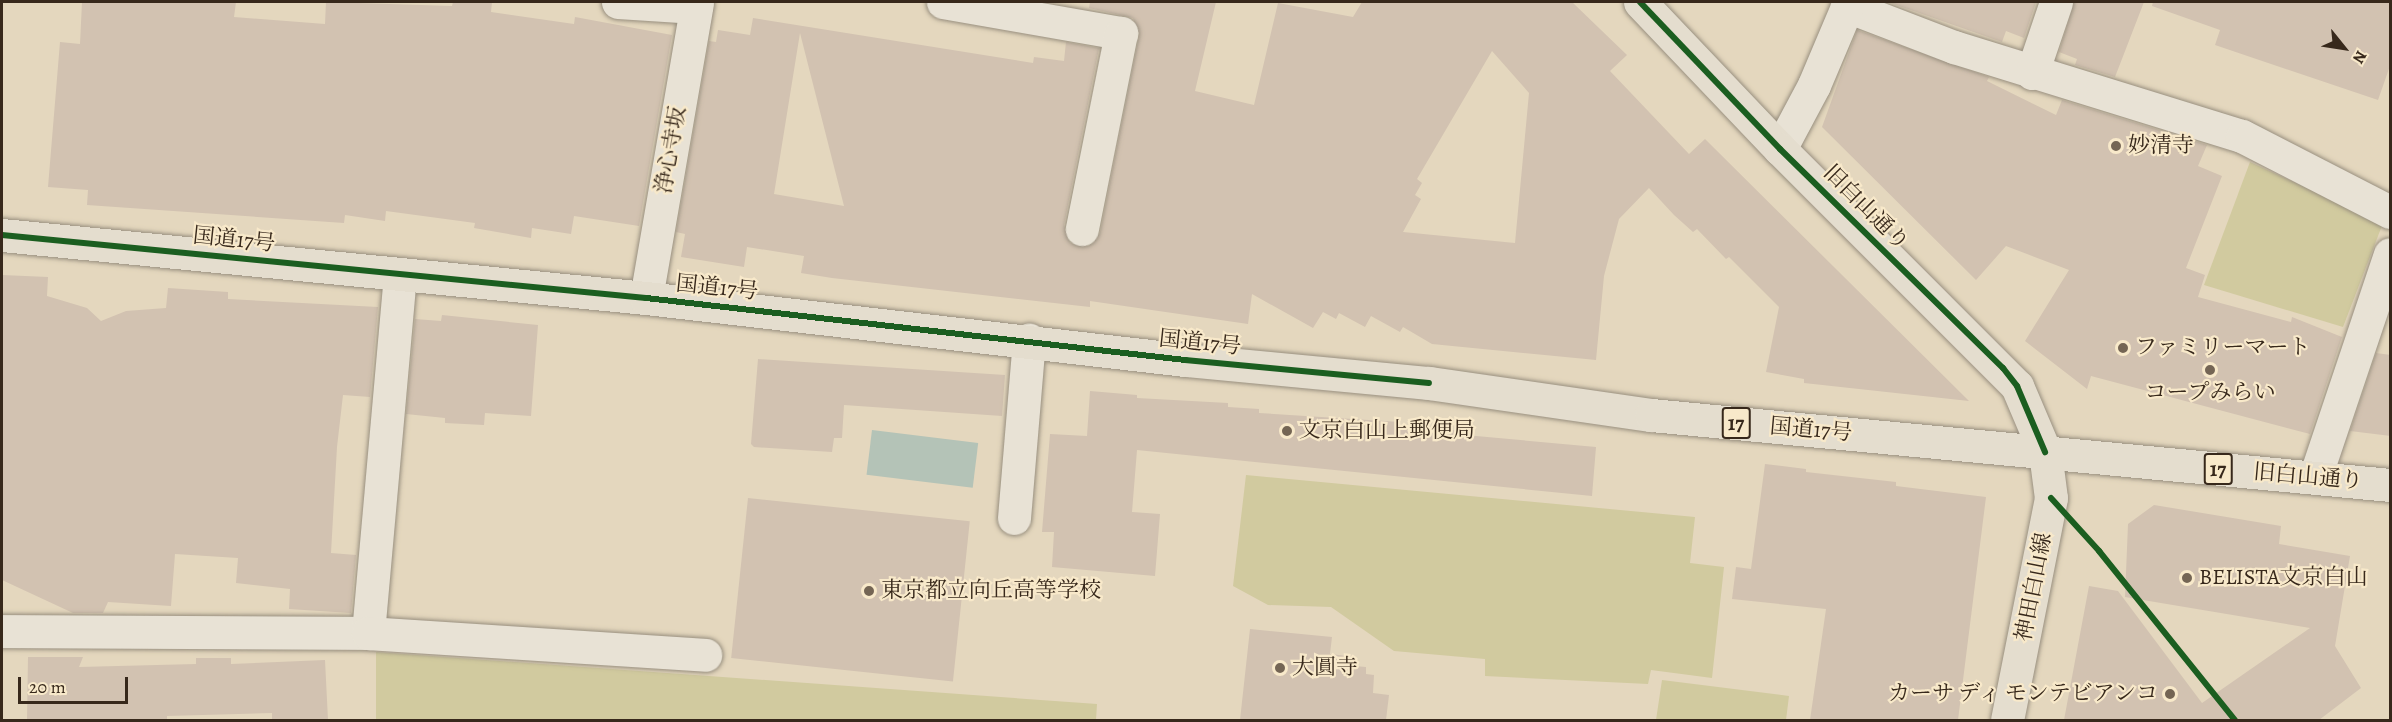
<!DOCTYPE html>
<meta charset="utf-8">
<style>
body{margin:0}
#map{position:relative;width:2392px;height:722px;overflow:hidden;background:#e4d7be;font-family:Alegreya,"Noto Serif JP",serif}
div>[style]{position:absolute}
.green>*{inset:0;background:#d1ca9f}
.water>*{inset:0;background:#b4c3b7;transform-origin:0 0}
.building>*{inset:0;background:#d2c2b1;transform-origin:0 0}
.roads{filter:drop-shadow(0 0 2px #988f7f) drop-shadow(0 0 2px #988f7f)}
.minor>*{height:33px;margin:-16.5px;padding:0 16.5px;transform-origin:16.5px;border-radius:16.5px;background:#e8e2d5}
.major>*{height:33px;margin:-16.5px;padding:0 16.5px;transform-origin:16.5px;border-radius:16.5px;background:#e4ddce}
.highway>*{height:33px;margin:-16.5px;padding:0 16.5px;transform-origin:16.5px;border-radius:16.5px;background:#e4ddce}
.cycleway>*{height:6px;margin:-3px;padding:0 3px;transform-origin:3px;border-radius:3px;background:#1b5e20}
.dots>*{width:16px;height:16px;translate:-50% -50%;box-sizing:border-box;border:3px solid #f8e9ca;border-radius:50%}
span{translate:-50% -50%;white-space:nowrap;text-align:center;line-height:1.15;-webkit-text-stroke:4.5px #f8e9ca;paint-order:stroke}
.shield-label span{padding:2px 4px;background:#f8e9ca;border:2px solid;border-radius:4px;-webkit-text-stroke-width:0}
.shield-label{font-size:21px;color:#37281b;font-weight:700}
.poi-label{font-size:22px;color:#37281b}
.left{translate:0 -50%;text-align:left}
.right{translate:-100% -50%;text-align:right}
.street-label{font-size:22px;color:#37281b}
.frame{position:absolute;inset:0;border:3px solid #37281b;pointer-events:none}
.north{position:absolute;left:2314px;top:18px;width:60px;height:60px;-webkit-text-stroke:4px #f8e9ca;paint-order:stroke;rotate:120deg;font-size:16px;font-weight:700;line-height:24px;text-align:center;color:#37281b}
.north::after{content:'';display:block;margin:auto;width:21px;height:27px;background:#37281b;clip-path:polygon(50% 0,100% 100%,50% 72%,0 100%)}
.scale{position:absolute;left:18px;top:677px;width:110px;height:27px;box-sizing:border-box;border:3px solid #37281b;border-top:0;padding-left:8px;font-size:18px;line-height:21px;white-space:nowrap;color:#37281b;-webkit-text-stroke:4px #f8e9ca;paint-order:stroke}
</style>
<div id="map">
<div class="green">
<div style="clip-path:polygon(2250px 162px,2383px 223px,2343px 327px,2204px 285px)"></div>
<div style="clip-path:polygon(1246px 475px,1695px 517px,1690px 563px,1724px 567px,1712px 678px,1651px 670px,1648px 684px,1485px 676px,1485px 659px,1394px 651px,1331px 607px,1268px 605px,1233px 586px)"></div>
<div style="clip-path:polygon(376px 652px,1097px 704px,1096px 720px,376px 720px)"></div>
<div style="clip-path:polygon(1662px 680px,1789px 696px,1786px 720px,1656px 720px)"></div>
</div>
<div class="water">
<div style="left:872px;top:430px;width:107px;height:45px;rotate:7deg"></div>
</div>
<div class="building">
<div style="clip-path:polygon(82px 2px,236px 2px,234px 17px,325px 24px,326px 2px,452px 6px,453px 2px,492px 2px,491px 12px,574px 24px,575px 17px,672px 35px,639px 226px,574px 216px,571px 234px,532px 228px,531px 238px,474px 228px,475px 223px,386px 211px,385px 221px,345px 215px,344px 223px,87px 205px,88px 190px,48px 187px,60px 42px,80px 44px)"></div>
<div style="clip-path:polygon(evenodd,1090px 2px,1216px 2px,1195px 91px,1254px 105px,1278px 3px,1353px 17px,1362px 2px,1572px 2px,1627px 55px,1610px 71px,1689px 154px,1705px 139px,1969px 401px,1804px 383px,1804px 379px,1766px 372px,1779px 307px,1729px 257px,1726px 259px,1697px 229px,1693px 232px,1674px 215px,1649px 188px,1619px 219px,1604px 276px,1596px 360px,1432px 344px,1403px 327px,1400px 332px,1371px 316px,1365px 327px,1339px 313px,1336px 319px,1323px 312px,1313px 328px,1252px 294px,1248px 324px,1090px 301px,1090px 307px,832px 278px,801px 273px,804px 256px,747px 247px,744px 267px,681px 257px,685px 234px,676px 232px,709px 41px,716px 42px,718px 30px,750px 35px,753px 18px,1033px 63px,1034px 57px,1064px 61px,1066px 42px,1099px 48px,1064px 225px,1070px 243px,1089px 246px,1100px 233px,1139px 36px,1133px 18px,1089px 8px,1090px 2px,800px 33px,844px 206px,774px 194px,800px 33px,1090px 2px,1492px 51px,1529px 93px,1515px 243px,1403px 232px,1421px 199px,1415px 195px,1422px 183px,1417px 179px,1492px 51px)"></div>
<div style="clip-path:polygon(1888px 2px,2036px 2px,2024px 38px,2006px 31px,2002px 42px)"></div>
<div style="clip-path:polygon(2074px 2px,2144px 2px,2115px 77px,2075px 65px,2077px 59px,2059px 52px)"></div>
<div style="clip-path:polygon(2153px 2px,2391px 2px,2391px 63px,2378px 100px,2215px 45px,2220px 30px,2152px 6px)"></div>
<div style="clip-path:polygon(1857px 30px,1989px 77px,1987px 81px,2056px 115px,2062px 100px,2207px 145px,2198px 166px,2222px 176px,2186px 268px,2205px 275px,2198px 297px,2291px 322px,2292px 317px,2342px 337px,2310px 434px,2091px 376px,2087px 389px,2025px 341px,2069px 270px,2006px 246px,1976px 280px,1822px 127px)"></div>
<div style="clip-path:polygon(2px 275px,48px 277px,47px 296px,87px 308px,101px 321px,126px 311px,166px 308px,168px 288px,228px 292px,228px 299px,378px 307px,370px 397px,343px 395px,337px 447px,331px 553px,356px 555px,351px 613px,289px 609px,290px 589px,236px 583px,238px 558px,175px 554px,171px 606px,108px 602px,103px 613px,73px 613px,2px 580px)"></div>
<div style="clip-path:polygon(442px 315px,538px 325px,531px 416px,485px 413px,484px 425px,445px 423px,445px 418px,406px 414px,415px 319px,441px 321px)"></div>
<div style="clip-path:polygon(2376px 353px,2391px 355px,2391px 436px,2350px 431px)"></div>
<div style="clip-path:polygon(758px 359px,1005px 375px,1002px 416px,844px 405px,842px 438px,834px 438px,832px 452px,754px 447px,751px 444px)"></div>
<div style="clip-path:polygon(1090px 391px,1137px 395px,1137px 398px,1228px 403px,1228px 407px,1259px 409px,1259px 413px,1400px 422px,1400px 426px,1466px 431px,1465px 435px,1596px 447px,1592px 496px,1137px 450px,1132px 512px,1160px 514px,1155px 576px,1052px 567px,1054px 532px,1042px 532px,1050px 434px,1087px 436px)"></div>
<div style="clip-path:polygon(1765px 464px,1806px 469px,1806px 472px,1896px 482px,1896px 486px,1986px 497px,1958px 720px,1810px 720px,1826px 609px,1732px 599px,1736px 567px,1751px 569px)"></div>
<div style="left:748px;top:498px;width:223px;height:161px;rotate:6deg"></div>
<div style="clip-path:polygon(2154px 505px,2281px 526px,2279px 544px,2350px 556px,2335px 646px,2361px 688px,2319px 720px,2064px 720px,2089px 586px,2118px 591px,2202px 703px,2310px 628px,2125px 597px,2128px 524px)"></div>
<div style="clip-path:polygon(1250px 629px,1332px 637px,1330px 654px,1355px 657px,1354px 666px,1366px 667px,1366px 674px,1374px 675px,1373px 693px,1389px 695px,1386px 720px,1240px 720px)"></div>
<div style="clip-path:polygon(28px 657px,83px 657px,79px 667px,196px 664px,196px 658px,231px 658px,231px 664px,325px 660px,328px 720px,272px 720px,272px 713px,167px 716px,167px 720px,27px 720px)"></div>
</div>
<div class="roads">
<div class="minor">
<div style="left:618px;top:2px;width:78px;rotate:3.7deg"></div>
<div style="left:943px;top:2px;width:181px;rotate:9.9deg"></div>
<div style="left:1121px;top:33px;width:200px;rotate:101.3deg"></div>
<div style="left:1847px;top:6px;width:115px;rotate:21deg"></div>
<div style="left:1954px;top:47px;width:301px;rotate:17.2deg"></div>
<div style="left:2242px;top:136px;width:166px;rotate:27.2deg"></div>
<div style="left:2032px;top:73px;width:75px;rotate:-71.3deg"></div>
<div style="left:1780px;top:149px;width:72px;rotate:-62deg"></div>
<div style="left:1814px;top:85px;width:90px;rotate:-67.1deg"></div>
<div style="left:646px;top:298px;width:300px;rotate:-80.2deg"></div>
<div style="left:2315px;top:477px;width:235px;rotate:-71.4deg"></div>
<div style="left:1014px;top:518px;width:179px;rotate:-85.2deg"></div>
<div style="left:2px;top:631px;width:366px;rotate:0.3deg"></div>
<div style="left:368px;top:633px;width:359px;rotate:-84.9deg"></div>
<div style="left:368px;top:633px;width:338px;rotate:3.7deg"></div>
</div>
<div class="major">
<div style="left:1640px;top:2px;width:203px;rotate:46.4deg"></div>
<div style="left:1780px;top:149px;width:335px;rotate:45deg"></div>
<div style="left:2017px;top:386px;width:72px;rotate:67deg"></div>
<div style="left:2045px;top:452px;width:46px;rotate:82.6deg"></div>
<div style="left:2051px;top:498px;width:226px;rotate:101.2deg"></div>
</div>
<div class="highway">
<div style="left:2px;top:235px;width:647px;rotate:5.59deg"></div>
<div style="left:646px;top:298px;width:543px;rotate:6.56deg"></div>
<div style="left:1185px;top:360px;width:245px;rotate:5.4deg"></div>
<div style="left:1429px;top:383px;width:224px;rotate:8.2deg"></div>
<div style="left:1651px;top:415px;width:742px;rotate:5.41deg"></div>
</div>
</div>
<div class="cycleway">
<div style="left:1640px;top:2px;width:203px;rotate:46.4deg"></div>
<div style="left:1780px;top:149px;width:313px;rotate:44.5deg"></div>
<div style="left:2003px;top:368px;width:23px;rotate:52deg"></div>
<div style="left:2017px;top:386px;width:72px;rotate:67deg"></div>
<div style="left:2px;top:235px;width:647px;rotate:5.59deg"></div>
<div style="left:646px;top:298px;width:543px;rotate:6.56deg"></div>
<div style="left:1185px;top:360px;width:245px;rotate:5.4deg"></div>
<div style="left:2051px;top:498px;width:72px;rotate:47.8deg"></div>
<div style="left:2099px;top:551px;width:217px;rotate:51.2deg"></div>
</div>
<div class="dots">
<div style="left:2116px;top:146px;background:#746554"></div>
<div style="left:2123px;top:348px;background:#746554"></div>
<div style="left:2210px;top:370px;background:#746554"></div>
<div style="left:1287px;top:431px;background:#746554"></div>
<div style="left:2187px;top:578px;background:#746554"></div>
<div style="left:869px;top:591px;background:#746554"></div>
<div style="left:1280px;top:668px;background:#746554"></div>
<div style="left:2170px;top:694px;background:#746554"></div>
</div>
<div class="shield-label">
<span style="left:1736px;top:423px">17</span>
<span style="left:2218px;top:469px">17</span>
</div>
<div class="poi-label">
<span class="left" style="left:2128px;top:146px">妙清寺</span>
<span class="left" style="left:2135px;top:348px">ファミリーマート</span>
<span style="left:2210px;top:393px">コープみらい</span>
<span class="left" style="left:1299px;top:431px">文京白山上郵便局</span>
<span class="left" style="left:2199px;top:578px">BELISTA文京白山</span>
<span class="left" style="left:881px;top:591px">東京都立向丘高等学校</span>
<span class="left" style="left:1292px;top:668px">大圓寺</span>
<span class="right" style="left:2158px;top:694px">カーサ ディ モンテビアンコ</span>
</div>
<div class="street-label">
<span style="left:671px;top:150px;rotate:-80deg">浄心寺坂</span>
<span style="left:1866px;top:208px;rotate:45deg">旧白山通り</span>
<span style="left:234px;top:240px;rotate:6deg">国道17号</span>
<span style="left:717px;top:288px;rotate:6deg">国道17号</span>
<span style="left:1200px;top:343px;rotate:6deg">国道17号</span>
<span style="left:1811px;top:430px;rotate:5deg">国道17号</span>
<span style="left:2308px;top:477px;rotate:5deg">旧白山通り</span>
<span style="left:2034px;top:587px;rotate:-79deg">神田白山線</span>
</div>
<div class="frame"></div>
<div class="north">N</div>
<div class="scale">20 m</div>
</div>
